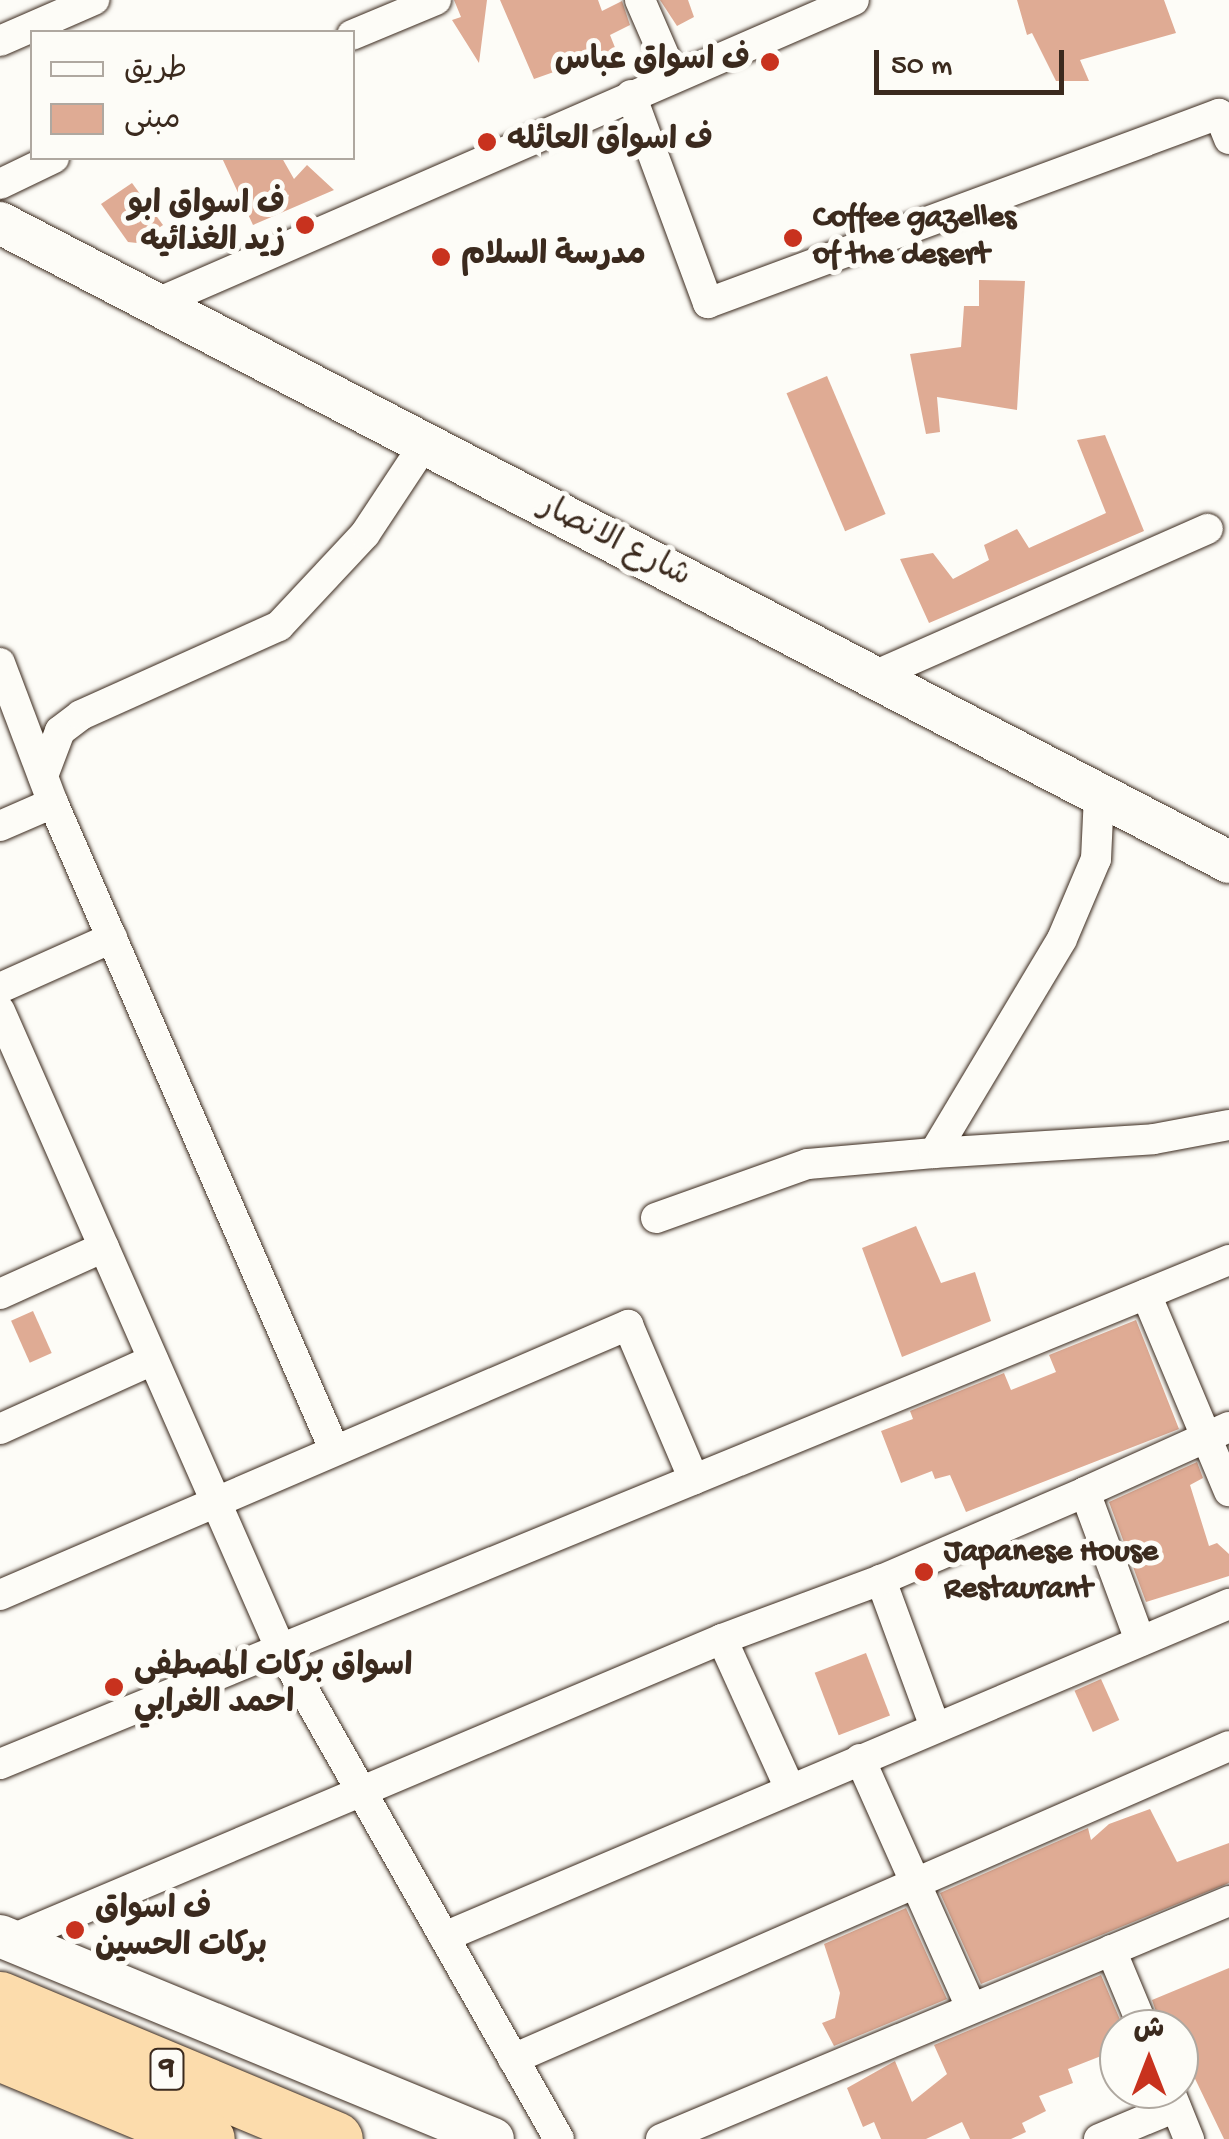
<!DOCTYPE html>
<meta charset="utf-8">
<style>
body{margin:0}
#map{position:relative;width:1229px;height:2139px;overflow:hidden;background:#fdfcf7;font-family:"Gochi Hand","Playpen Sans Arabic",sans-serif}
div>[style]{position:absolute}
.building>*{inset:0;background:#dfab94;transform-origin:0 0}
.roads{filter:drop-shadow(0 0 2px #3b2a1e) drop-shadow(0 0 2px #3b2a1e)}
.street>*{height:30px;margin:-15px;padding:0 15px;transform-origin:15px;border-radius:15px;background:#fdfcf7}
.secondary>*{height:42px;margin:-21px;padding:0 21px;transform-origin:21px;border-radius:21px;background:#fdfcf7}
.highway>*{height:55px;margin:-27.5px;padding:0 27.5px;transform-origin:27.5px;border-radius:27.5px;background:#fcdcac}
.dots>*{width:28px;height:28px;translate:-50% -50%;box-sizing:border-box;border:5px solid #fdfcf7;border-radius:50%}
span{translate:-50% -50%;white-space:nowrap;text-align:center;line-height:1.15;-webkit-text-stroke:10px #fdfcf7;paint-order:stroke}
.shield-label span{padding:2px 8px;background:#fdfcf7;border:2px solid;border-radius:8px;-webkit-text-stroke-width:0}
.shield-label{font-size:30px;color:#3b2a1e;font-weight:700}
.poi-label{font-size:32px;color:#3b2a1e;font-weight:700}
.right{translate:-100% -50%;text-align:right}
.left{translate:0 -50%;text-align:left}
.street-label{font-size:32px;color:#3b2a1e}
.legend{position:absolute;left:30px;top:30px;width:325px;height:130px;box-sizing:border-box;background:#fdfcf7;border:2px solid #afa8a0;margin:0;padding:12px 18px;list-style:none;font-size:30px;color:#3b2a1e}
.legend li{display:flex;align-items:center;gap:20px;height:50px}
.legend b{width:50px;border:2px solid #afa8a0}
.north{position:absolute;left:1099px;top:2009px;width:100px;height:100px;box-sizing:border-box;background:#fdfcf7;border:2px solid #afa8a0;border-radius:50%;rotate:0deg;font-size:28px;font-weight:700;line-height:40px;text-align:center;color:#3b2a1e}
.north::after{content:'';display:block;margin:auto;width:35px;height:45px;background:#c8321e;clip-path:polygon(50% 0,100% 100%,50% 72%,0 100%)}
.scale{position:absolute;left:874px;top:50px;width:190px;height:45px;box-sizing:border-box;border:5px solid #3b2a1e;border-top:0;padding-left:12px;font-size:30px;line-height:35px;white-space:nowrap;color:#3b2a1e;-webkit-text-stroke:8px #fdfcf7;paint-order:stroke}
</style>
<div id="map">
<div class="building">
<div style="clip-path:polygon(454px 0,487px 0,479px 63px,452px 20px,461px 17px)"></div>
<div style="clip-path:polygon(500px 0,598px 0,602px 11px,622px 1px,630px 25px,610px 35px,616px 50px,534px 79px)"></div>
<div style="clip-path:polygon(660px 0,688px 0,694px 17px,677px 26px)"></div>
<div style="clip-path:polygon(1017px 0,1164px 0,1176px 33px,1080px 60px,1089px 81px,1056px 81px,1032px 33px,1027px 35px)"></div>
<div style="clip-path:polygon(222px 158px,282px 158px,294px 179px,307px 165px,334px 190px,253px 225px)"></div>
<div style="clip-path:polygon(132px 183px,163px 225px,137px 243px,128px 242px,101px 204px)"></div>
<div style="clip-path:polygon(979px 280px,1025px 281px,1017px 410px,937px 397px,940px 432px,926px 434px,910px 354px,961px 347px,964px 306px,979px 306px)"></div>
<div style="left:827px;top:376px;width:150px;height:44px;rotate:67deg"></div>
<div style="clip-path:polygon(1105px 435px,1144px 531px,929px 623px,900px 559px,933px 553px,953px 579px,989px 560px,984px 545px,1017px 529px,1029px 548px,1106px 513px,1077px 440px)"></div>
<div style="clip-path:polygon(916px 1226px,941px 1283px,975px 1272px,991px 1321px,902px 1357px,862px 1248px)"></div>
<div style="left:33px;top:1311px;width:46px;height:24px;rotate:66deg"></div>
<div style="clip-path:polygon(1136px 1320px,1179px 1429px,966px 1512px,950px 1475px,935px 1479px,932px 1471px,901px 1483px,881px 1431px,913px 1419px,910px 1411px,1004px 1373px,1011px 1390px,1056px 1372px,1049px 1355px)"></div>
<div style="clip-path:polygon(1197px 1462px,1203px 1478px,1190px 1485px,1209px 1546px,1217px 1543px,1229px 1554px,1229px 1576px,1146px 1602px,1109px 1502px)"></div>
<div style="left:866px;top:1653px;width:67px;height:55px;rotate:69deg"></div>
<div style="left:1101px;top:1679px;width:45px;height:29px;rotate:66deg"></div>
<div style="clip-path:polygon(1150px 1809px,1177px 1862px,1229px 1843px,1229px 1883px,981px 1984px,940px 1893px,1088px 1828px,1091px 1840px,1109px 1824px)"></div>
<div style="clip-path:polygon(906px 1908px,947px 1999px,834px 2046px,822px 2023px,835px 2018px,840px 1993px,824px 1944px)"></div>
<div style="clip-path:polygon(1229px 1968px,1229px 2139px,1224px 2139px,1186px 2060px,1179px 2062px,1179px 2029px,1162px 2029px,1152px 2000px)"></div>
<div style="clip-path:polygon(1101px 1975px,1124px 2029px,1119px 2049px,1068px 2069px,1073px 2083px,1039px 2096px,1046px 2111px,1022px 2123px,1026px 2132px,1011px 2139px,970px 2139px,962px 2122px,926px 2139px,881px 2139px,874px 2122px,863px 2127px,847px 2088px,895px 2061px,912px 2102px,947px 2074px,934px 2045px)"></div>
</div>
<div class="roads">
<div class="street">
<div style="left:640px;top:0;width:83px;rotate:66.5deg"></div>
<div style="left:352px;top:35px;width:91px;rotate:-22.6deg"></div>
<div style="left:0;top:41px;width:103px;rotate:-23.6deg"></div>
<div style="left:631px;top:95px;width:222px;rotate:69.7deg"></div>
<div style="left:708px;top:303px;width:545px;rotate:-20.3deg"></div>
<div style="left:1219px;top:114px;width:27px;rotate:68deg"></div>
<div style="left:0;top:184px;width:60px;rotate:-25.7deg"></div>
<div style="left:155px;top:304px;width:762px;rotate:-23.5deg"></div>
<div style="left:0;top:663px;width:150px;rotate:69.3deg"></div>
<div style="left:53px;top:803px;width:704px;rotate:66.49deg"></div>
<div style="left:872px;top:677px;width:367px;rotate:-23.8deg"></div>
<div style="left:43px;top:776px;width:48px;rotate:-69.3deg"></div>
<div style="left:60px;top:731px;width:26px;rotate:-37deg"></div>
<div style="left:81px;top:715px;width:217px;rotate:-24.2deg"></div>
<div style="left:279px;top:626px;width:126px;rotate:-46.9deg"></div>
<div style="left:365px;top:534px;width:107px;rotate:-56.5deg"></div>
<div style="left:0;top:826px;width:58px;rotate:-23.5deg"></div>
<div style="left:0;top:988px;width:123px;rotate:-24.1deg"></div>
<div style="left:0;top:1011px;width:698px;rotate:66.26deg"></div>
<div style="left:281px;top:1650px;width:562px;rotate:60.38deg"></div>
<div style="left:934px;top:1153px;width:220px;rotate:-3.6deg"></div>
<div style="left:1154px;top:1139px;width:76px;rotate:-10.6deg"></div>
<div style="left:656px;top:1218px;width:161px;rotate:-19.6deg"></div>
<div style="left:808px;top:1164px;width:126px;rotate:-5deg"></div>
<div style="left:934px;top:1153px;width:249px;rotate:-59.1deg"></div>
<div style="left:1062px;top:939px;width:87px;rotate:-67deg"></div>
<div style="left:1096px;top:859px;width:64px;rotate:-87.3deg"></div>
<div style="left:0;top:1294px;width:114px;rotate:-24.3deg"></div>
<div style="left:1146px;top:1294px;width:214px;rotate:67.2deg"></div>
<div style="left:0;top:1429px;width:168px;rotate:-24.3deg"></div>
<div style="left:1085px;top:1492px;width:158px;rotate:-24.3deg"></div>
<div style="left:0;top:1595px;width:684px;rotate:-23.26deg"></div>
<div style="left:628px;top:1325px;width:168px;rotate:66.9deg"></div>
<div style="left:722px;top:1639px;width:165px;rotate:65.6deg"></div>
<div style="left:935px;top:1727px;width:157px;rotate:-110.2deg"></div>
<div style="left:881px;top:1580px;width:222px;rotate:-23.3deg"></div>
<div style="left:1085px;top:1492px;width:159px;rotate:69.7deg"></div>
<div style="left:860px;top:1759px;width:272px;rotate:65.9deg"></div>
<div style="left:0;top:1764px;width:1328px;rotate:-22.3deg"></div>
<div style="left:444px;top:1937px;width:853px;rotate:-22.99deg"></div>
<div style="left:10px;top:1940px;width:773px;rotate:-22.92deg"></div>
<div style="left:722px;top:1639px;width:170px;rotate:-20.4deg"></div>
<div style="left:1111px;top:1950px;width:86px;rotate:67.3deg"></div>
<div style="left:513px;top:2059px;width:781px;rotate:-23.61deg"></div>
<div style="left:1170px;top:2092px;width:51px;rotate:68deg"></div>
<div style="left:661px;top:2139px;width:616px;rotate:-22.73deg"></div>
<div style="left:1099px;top:2139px;width:83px;rotate:-22.6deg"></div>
</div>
<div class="secondary">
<div style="left:0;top:223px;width:1385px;rotate:27.47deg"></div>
<div style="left:0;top:1936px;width:533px;rotate:22.38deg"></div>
</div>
<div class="highway">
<div style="left:0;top:1999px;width:363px;rotate:22.7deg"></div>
<div style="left:0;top:2053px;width:224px;rotate:22.6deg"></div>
</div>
</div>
<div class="dots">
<div style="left:770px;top:62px;background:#c8321e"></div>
<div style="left:487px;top:142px;background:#c8321e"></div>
<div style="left:305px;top:225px;background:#c8321e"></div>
<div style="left:793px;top:238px;background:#c8321e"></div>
<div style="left:441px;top:257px;background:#c8321e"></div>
<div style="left:924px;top:1572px;background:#c8321e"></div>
<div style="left:114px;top:1687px;background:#c8321e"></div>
<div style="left:75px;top:1930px;background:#c8321e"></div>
</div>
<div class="shield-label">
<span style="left:167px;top:2069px">9</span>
</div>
<div class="poi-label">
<span class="right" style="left:750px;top:62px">ف اسواق عباس</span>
<span class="left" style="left:507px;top:142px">ف اسواق العائله</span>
<span class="right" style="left:285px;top:225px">ف اسواق ابو<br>زيد الغذائيه</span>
<span class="left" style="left:813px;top:238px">Coffee gazelles<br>of the desert</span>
<span class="left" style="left:461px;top:257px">مدرسة السلام</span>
<span class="left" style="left:944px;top:1572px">Japanese House<br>Restaurant</span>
<span class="left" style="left:134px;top:1687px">اسواق بركات المصطفى<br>احمد الغرابي</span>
<span class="left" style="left:95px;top:1930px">ف اسواق<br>بركات الحسين</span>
</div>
<div class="street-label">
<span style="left:614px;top:543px;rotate:27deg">شارع الانصار</span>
</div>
<ul class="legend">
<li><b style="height:12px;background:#fdfcf7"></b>طريق</li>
<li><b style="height:28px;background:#dfab94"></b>مبنى</li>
</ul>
<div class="north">ش</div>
<div class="scale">50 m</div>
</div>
